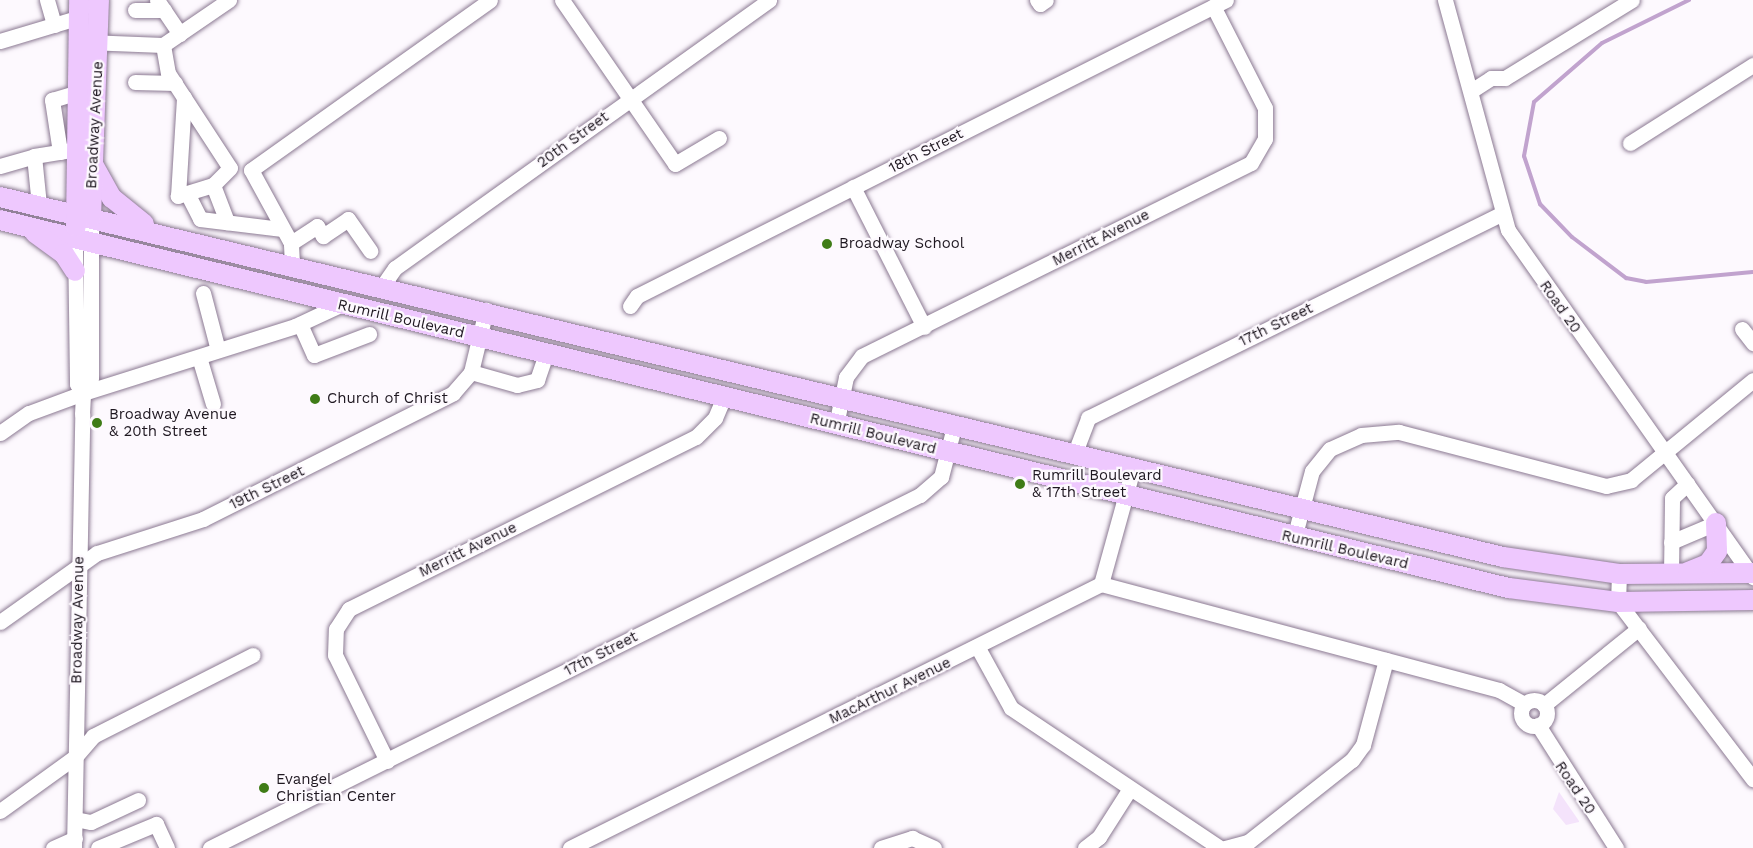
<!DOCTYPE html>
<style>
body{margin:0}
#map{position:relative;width:1753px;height:848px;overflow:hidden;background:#fdf9fe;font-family:"Work Sans",sans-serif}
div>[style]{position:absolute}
.green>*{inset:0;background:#f4e3fb}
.stream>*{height:4px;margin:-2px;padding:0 2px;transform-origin:2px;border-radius:2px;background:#c1a3ce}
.roads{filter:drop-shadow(0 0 2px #8b7992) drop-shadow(0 0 2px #8b7992)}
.minor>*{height:15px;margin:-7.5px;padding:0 7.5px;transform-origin:7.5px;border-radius:7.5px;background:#fff}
.minor>.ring{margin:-7.5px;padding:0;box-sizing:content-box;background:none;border:15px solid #fff;border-radius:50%}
.major>*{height:20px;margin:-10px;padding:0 10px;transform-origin:10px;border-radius:10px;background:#eec8fe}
.dots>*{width:16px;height:16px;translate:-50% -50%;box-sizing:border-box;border:3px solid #fdf9fe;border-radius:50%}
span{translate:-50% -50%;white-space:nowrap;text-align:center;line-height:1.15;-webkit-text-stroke:4.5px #fdf9fe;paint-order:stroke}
.street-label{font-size:15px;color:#1f1821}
.poi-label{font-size:15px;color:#1f1821}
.left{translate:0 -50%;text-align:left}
</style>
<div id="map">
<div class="green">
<div style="clip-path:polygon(1559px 792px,1579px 821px,1579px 822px,1566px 825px,1553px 809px)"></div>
</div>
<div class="stream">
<div style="left:1689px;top:0;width:97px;rotate:153.7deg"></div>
<div style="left:1602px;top:43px;width:90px;rotate:139.1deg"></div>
<div style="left:1534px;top:102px;width:55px;rotate:100.5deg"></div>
<div style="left:1524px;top:156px;width:51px;rotate:71.6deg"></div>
<div style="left:1540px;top:204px;width:46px;rotate:45.9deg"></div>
<div style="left:1572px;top:237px;width:68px;rotate:37.2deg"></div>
<div style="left:1626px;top:278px;width:20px;rotate:11deg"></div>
<div style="left:1646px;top:282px;width:107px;rotate:-5.3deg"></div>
</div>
<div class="roads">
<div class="minor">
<div style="left:47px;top:0;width:26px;rotate:74deg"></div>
<div style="left:157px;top:0;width:41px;rotate:55.9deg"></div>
<div style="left:562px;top:0;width:199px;rotate:55.4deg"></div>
<div style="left:675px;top:164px;width:51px;rotate:-30.6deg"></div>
<div style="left:1037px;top:0;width:5px;rotate:53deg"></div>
<div style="left:1040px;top:4px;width:7px;rotate:-34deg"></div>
<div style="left:1445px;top:0;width:238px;rotate:74.7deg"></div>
<div style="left:1508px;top:230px;width:425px;rotate:54.8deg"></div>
<div style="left:135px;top:10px;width:29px"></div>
<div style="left:0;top:41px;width:84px;rotate:-16.7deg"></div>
<div style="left:87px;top:42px;width:76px;rotate:2.3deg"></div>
<div style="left:163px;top:45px;width:80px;rotate:-34.3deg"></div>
<div style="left:163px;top:45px;width:28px;rotate:80deg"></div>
<div style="left:168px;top:73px;width:113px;rotate:56.9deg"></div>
<div style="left:230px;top:168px;width:24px;rotate:135deg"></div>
<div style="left:213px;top:185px;width:37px;rotate:163deg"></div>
<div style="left:178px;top:196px;width:99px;rotate:-86.5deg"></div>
<div style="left:135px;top:82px;width:40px;rotate:1.4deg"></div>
<div style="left:1471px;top:91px;width:24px;rotate:-33deg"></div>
<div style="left:1491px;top:78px;width:14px"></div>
<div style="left:1505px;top:78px;width:149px;rotate:-31.6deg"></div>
<div style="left:1630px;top:143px;width:146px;rotate:-32.4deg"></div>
<div style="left:60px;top:152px;width:53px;rotate:-98.7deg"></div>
<div style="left:52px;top:100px;width:28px;rotate:-17deg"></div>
<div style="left:0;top:166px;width:35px;rotate:-16deg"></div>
<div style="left:213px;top:185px;width:40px;rotate:69deg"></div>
<div style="left:853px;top:187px;width:157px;rotate:63.1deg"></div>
<div style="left:187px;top:193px;width:29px;rotate:63deg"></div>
<div style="left:200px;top:219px;width:83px;rotate:7deg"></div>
<div style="left:39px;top:205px;width:49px;rotate:-95.8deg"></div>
<div style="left:34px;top:156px;width:45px;rotate:-9deg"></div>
<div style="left:75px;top:237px;width:147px;rotate:89.2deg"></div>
<div style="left:77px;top:384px;width:11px;rotate:56deg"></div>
<div style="left:291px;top:243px;width:31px;rotate:-33deg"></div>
<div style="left:317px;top:226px;width:12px;rotate:59deg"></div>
<div style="left:323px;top:236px;width:30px;rotate:-34deg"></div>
<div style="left:348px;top:219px;width:39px;rotate:55deg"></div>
<div style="left:292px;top:264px;width:21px;rotate:-93deg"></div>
<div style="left:291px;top:243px;width:83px;rotate:-118.7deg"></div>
<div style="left:251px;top:170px;width:293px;rotate:-35.4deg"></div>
<div style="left:383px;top:285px;width:21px;rotate:-55deg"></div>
<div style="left:395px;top:268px;width:460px;rotate:-35.6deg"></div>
<div style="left:203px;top:293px;width:59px;rotate:75.3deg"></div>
<div style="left:630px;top:306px;width:12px;rotate:-55deg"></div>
<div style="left:637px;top:296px;width:659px;rotate:-26.68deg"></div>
<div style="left:300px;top:324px;width:34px;rotate:66deg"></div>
<div style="left:314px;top:355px;width:59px;rotate:-20.9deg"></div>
<div style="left:1742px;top:329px;width:18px;rotate:52deg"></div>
<div style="left:199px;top:357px;width:49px;rotate:73.4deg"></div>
<div style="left:471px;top:372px;width:48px;rotate:15.8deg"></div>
<div style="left:517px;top:385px;width:21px;rotate:-14deg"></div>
<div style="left:537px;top:380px;width:28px;rotate:-71deg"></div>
<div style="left:836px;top:425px;width:49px;rotate:-78.2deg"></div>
<div style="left:846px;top:377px;width:26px;rotate:-53deg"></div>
<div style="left:862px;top:356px;width:434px;rotate:-26.4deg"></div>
<div style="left:1251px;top:163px;width:28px;rotate:-60deg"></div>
<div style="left:1265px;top:139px;width:31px;rotate:-90deg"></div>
<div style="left:1265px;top:108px;width:114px;rotate:-117deg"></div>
<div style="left:0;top:433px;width:35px;rotate:-35deg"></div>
<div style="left:29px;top:413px;width:58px;rotate:-20.3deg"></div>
<div style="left:83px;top:393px;width:222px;rotate:-17.5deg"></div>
<div style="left:295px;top:326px;width:50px;rotate:-25deg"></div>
<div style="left:1074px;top:455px;width:40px;rotate:-69deg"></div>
<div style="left:1088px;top:418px;width:461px;rotate:-26.3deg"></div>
<div style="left:1294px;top:538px;width:69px;rotate:-75deg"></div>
<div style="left:1312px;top:471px;width:28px;rotate:-51deg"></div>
<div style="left:1330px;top:449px;width:34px;rotate:-24deg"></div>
<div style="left:1361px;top:435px;width:38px;rotate:-5deg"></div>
<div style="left:1399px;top:432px;width:214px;rotate:14.6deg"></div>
<div style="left:1606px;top:486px;width:26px;rotate:-13deg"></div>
<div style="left:1631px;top:480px;width:158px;rotate:-39.3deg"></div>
<div style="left:1671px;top:542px;width:49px;rotate:-22.9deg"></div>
<div style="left:1671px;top:573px;width:75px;rotate:-89.2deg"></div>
<div style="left:1672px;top:498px;width:21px;rotate:-43deg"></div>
<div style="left:1619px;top:574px;width:28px;rotate:92deg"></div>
<div style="left:1618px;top:602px;width:223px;rotate:52.7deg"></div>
<div style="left:1101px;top:584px;width:412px;rotate:14.9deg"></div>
<div style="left:1499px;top:690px;width:29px;rotate:29deg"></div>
<div style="left:0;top:622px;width:119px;rotate:-35.4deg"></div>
<div style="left:97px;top:553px;width:111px;rotate:-17.8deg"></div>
<div style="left:203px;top:519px;width:280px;rotate:-26.7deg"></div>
<div style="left:453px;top:393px;width:28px;rotate:-49deg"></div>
<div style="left:471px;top:372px;width:64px;rotate:-76.4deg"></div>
<div style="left:978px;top:648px;width:68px;rotate:61.2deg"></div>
<div style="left:1011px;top:708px;width:252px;rotate:33.8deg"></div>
<div class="ring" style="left:1521px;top:700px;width:11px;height:11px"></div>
<div style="left:1544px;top:705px;width:122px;rotate:-39deg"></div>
<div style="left:1538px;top:725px;width:146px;rotate:57.6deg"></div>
<div style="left:387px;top:761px;width:118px;rotate:-116.1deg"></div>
<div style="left:335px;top:655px;width:26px;rotate:-88deg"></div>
<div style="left:336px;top:629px;width:24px;rotate:-57deg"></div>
<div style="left:349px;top:609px;width:387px;rotate:-26.4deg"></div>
<div style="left:696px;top:437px;width:27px;rotate:-45deg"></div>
<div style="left:715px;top:418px;width:21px;rotate:-67deg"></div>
<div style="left:0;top:811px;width:92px;rotate:-35.8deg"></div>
<div style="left:75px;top:757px;width:28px;rotate:-49deg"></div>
<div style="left:93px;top:736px;width:179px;rotate:-26.9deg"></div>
<div style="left:75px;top:819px;width:16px;rotate:11deg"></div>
<div style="left:91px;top:822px;width:52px;rotate:-25.1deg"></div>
<div style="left:53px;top:848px;width:24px;rotate:-24deg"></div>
<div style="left:74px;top:848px;width:434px;rotate:-88.9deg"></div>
<div style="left:82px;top:414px;width:21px;rotate:-87deg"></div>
<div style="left:83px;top:393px;width:17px;rotate:-62deg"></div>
<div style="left:91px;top:378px;width:161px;rotate:-90deg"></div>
<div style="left:98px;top:848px;width:63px;rotate:-22.5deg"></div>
<div style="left:156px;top:824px;width:26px;rotate:65deg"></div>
<div style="left:210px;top:848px;width:793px;rotate:-26.44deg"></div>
<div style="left:920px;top:495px;width:28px;rotate:-41deg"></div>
<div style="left:941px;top:477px;width:52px;rotate:-75.4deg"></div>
<div style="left:570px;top:848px;width:593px;rotate:-26.44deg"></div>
<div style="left:1101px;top:584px;width:119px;rotate:-74.5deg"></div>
<div style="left:881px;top:848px;width:33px;rotate:-18deg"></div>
<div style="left:912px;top:838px;width:24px;rotate:24deg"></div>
<div style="left:1085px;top:848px;width:18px;rotate:-38deg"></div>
<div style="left:1099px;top:837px;width:56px;rotate:-57.4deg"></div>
<div style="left:1225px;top:848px;width:24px;rotate:-15deg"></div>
<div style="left:1248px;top:842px;width:132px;rotate:-38.3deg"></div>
<div style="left:1352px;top:760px;width:19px;rotate:-54deg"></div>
<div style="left:1363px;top:745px;width:88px;rotate:-74.9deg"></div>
</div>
<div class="major">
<div style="left:94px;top:166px;width:37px;rotate:61deg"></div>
<div style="left:112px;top:198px;width:41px;rotate:39.1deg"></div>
<div style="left:0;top:197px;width:1546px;rotate:13.47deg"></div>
<div style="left:1503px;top:557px;width:117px;rotate:8.3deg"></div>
<div style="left:1619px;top:574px;width:134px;rotate:-0.4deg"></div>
<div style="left:91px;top:217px;width:217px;rotate:-87.9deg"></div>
<div style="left:0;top:220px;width:1553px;rotate:13.71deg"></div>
<div style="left:1509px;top:588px;width:110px;rotate:7.3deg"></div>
<div style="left:1618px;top:602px;width:135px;rotate:-0.8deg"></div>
<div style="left:76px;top:226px;width:226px;rotate:-89.2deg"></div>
<div style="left:35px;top:233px;width:36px;rotate:36deg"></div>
<div style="left:64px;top:254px;width:20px;rotate:57deg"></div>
<div style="left:1688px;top:572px;width:22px;rotate:-22deg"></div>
<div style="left:1708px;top:564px;width:16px;rotate:-55deg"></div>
<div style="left:1717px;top:551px;width:28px;rotate:-92deg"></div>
</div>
</div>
<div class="dots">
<div style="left:827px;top:244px;background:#3f7c17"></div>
<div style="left:315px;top:399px;background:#3f7c17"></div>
<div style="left:97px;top:423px;background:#3f7c17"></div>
<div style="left:1020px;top:484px;background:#3f7c17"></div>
<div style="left:264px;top:788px;background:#3f7c17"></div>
</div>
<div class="street-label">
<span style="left:95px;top:125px;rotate:-87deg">Broadway Avenue</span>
<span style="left:573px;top:140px;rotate:-36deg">20th Street</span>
<span style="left:926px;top:151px;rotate:-27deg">18th Street</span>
<span style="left:1101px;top:238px;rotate:-27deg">Merritt Avenue</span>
<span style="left:1560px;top:307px;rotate:55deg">Road 20</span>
<span style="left:401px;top:319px;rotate:13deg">Rumrill Boulevard</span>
<span style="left:1276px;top:325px;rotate:-26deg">17th Street</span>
<span style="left:873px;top:434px;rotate:14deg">Rumrill Boulevard</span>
<span style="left:267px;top:488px;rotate:-26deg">19th Street</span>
<span style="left:468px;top:550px;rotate:-26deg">Merritt Avenue</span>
<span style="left:1345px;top:550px;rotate:13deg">Rumrill Boulevard</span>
<span style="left:78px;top:620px;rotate:-89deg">Broadway Avenue</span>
<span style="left:601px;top:654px;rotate:-27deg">17th Street</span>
<span style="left:890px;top:691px;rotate:-26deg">MacArthur Avenue</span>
<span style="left:1575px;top:788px;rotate:56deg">Road 20</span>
</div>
<div class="poi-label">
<span class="left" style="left:839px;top:244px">Broadway School</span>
<span class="left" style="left:327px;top:399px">Church of Christ</span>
<span class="left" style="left:109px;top:423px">Broadway Avenue<br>&amp; 20th Street</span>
<span class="left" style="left:1032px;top:484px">Rumrill Boulevard<br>&amp; 17th Street</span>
<span class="left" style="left:276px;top:788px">Evangel<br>Christian Center</span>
</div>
</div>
